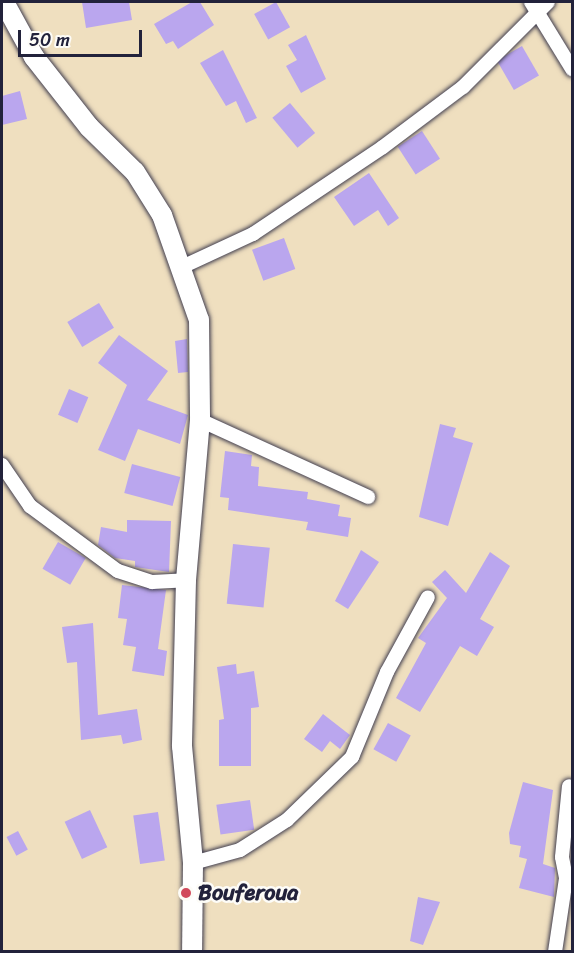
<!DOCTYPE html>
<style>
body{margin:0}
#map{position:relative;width:574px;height:953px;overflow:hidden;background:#efdfbf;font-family:Sriracha,sans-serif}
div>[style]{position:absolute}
.building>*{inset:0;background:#baa6ee;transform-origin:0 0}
.roads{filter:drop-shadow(0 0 2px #413e4f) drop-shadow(0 0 2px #413e4f)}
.street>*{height:14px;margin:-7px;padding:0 7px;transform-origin:7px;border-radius:7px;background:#fff}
.secondary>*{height:20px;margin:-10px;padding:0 10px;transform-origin:10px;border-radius:10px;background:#fff}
.dots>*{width:16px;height:16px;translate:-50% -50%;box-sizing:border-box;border:3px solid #fdfcf7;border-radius:50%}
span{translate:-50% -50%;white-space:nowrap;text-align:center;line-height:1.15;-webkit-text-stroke:5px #fdfcf7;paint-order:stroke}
.poi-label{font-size:22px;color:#22223b;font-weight:700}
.left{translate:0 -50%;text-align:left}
.frame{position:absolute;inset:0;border:3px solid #22223b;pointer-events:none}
.scale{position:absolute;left:18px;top:30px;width:124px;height:27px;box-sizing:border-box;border:3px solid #22223b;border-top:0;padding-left:8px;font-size:18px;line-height:21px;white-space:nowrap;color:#22223b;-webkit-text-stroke:4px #fdfcf7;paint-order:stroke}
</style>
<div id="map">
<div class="building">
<div style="clip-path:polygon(82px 2px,129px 2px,132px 20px,86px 28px)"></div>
<div style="clip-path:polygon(192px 2px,200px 2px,214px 25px,178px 49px,173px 41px,166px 44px,154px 24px)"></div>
<div style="left:276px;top:2px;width:29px;height:25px;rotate:61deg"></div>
<div style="clip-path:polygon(306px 35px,326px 79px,301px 93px,286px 66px,297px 60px,288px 45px)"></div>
<div style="left:522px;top:46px;width:34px;height:29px;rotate:60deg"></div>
<div style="clip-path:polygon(223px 50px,257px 118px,246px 123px,236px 101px,226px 106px,200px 63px)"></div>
<div style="clip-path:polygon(20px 91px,27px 119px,2px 125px,2px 96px)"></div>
<div style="left:290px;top:103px;width:39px;height:23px;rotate:50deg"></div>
<div style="left:422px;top:131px;width:33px;height:29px;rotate:57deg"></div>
<div style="clip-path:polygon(369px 173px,399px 218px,388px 226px,378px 210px,354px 226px,334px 197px)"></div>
<div style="left:284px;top:238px;width:33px;height:34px;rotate:70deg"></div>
<div style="left:99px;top:303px;width:29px;height:37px;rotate:59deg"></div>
<div style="clip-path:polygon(119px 335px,168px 371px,147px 400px,188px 415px,180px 444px,138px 429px,125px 461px,98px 450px,127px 385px,98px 363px)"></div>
<div style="clip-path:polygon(187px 339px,188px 372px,178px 373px,175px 341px)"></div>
<div style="left:69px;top:389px;width:21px;height:28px;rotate:23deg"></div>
<div style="clip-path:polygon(440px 424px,456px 428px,453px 437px,473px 443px,448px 526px,419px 517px)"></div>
<div style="clip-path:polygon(225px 451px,252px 455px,251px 466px,259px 467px,258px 486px,308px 492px,307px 499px,340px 505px,338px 516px,351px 518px,348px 537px,306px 530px,308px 522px,228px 510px,229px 498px,220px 497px)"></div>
<div style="left:132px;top:464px;width:50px;height:30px;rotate:15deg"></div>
<div style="clip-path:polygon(127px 520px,171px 521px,169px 572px,135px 567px,135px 561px,115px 558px,98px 545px,101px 527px,127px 532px)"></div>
<div style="left:58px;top:542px;width:32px;height:31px;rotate:30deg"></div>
<div style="left:233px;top:544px;width:37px;height:60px;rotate:6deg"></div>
<div style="clip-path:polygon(361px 550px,379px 562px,348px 609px,335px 601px)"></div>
<div style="clip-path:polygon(490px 552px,510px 566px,480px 619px,494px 627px,477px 656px,460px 646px,420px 712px,396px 698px,426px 643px,418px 638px,447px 598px,432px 582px,445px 570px,466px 593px)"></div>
<div style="clip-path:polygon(122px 585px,166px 590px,158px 649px,167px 651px,164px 676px,132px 671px,136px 647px,123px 645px,127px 619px,118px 618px)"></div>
<div style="clip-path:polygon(93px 623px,98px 715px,137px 709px,142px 740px,123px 744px,121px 735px,81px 740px,77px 662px,67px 663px,62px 627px)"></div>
<div style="clip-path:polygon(236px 664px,237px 674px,254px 671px,259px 707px,251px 708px,251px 766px,219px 766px,219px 720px,224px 719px,217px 667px)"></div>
<div style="clip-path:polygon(323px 714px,350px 735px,340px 749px,330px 741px,322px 752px,304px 739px)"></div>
<div style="left:388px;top:723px;width:26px;height:30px;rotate:29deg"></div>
<div style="clip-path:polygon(523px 782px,553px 790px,543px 864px,555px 868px,554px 897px,519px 888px,527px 859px,519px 857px,521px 846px,510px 844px,509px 833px)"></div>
<div style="left:250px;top:800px;width:30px;height:34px;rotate:82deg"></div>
<div style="left:90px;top:810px;width:41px;height:28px;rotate:65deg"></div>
<div style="left:158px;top:812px;width:49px;height:25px;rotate:82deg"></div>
<div style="left:18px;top:831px;width:21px;height:13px;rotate:62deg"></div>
<div style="clip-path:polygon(418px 897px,440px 902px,423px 945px,410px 941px)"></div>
</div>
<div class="roads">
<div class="street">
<div style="left:531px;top:2px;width:79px;rotate:58.5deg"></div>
<div style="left:184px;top:266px;width:76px;rotate:-24.9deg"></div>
<div style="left:253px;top:234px;width:156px;rotate:-33.8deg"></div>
<div style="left:383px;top:147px;width:100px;rotate:-36.9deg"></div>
<div style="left:463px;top:87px;width:120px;rotate:-45deg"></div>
<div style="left:200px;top:420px;width:185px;rotate:24.6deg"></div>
<div style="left:2px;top:465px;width:50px;rotate:55.7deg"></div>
<div style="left:30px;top:506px;width:109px;rotate:36.5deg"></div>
<div style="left:118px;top:571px;width:36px;rotate:18deg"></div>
<div style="left:152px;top:582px;width:34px;rotate:-3deg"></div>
<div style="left:193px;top:863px;width:49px;rotate:-15.5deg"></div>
<div style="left:240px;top:850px;width:56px;rotate:-32.6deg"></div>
<div style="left:287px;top:820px;width:91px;rotate:-44.1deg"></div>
<div style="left:352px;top:757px;width:92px;rotate:-67.6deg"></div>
<div style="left:387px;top:672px;width:85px;rotate:-61.3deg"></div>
<div style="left:555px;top:952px;width:75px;rotate:-81.5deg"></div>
<div style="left:566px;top:878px;width:21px;rotate:-101deg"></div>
<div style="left:562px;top:857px;width:71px;rotate:-84.4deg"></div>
</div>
<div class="secondary">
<div style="left:4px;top:2px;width:63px;rotate:61.4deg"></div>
<div style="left:34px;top:57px;width:89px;rotate:51.8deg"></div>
<div style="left:89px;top:127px;width:64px;rotate:44.4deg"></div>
<div style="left:135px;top:172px;width:51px;rotate:57.9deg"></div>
<div style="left:162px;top:215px;width:111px;rotate:70.6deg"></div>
<div style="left:199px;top:320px;width:100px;rotate:89.4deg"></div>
<div style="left:200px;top:420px;width:161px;rotate:95deg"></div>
<div style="left:186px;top:580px;width:166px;rotate:91.4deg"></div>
<div style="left:182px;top:746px;width:118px;rotate:84.6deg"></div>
<div style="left:193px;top:863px;width:89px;rotate:90.6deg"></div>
</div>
</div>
<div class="dots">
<div style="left:186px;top:893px;background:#d1495b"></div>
</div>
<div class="poi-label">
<span class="left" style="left:198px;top:893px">Bouferoua</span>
</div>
<div class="frame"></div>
<div class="scale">50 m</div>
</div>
